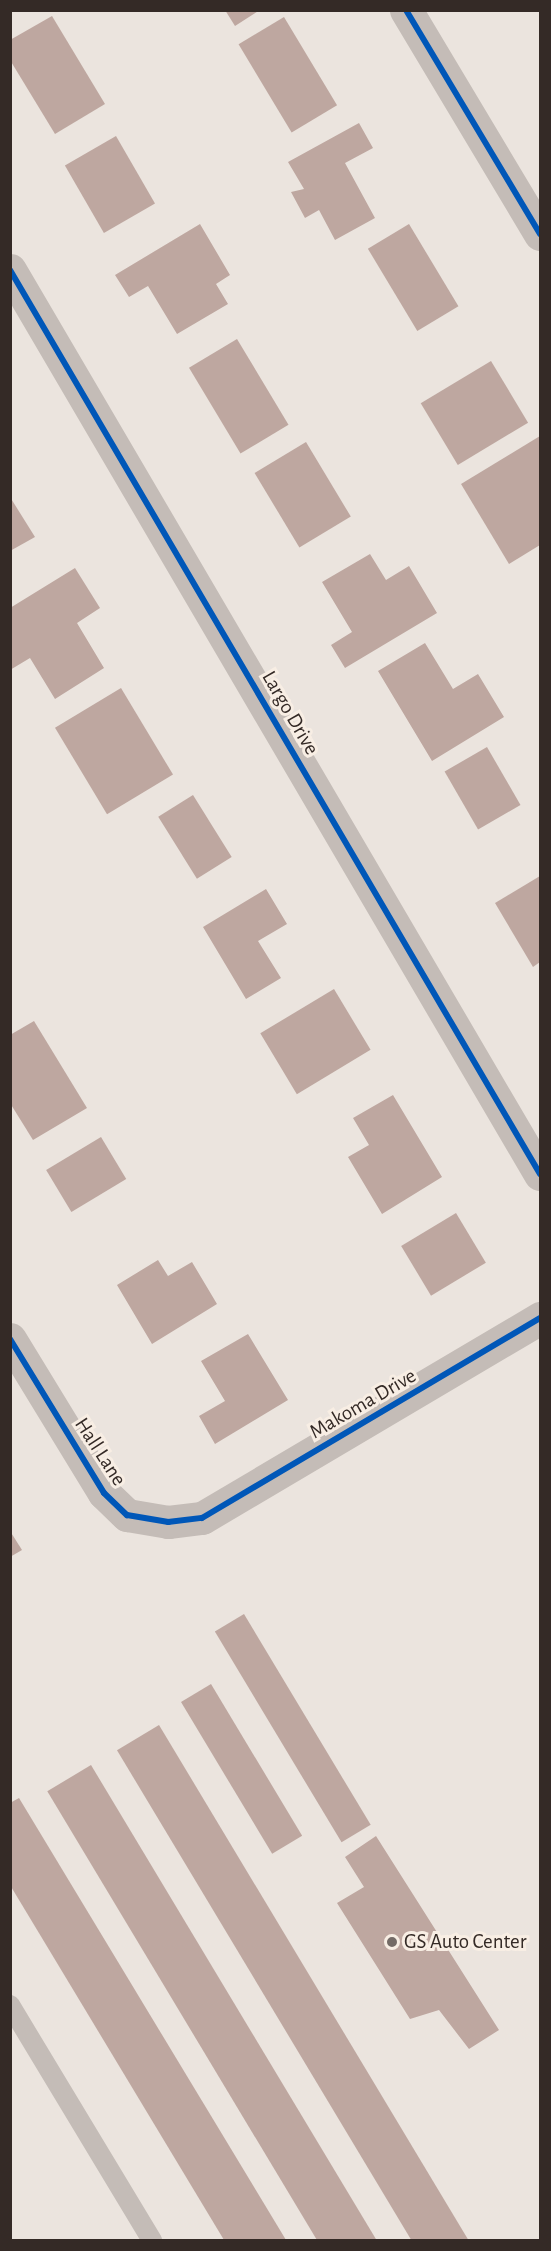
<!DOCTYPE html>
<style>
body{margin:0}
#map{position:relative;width:551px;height:2251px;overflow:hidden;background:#ebe4de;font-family:"Alegreya Sans",sans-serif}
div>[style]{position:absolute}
.building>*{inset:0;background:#bea7a0;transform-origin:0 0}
.service>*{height:20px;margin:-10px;padding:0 10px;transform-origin:10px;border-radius:10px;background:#c4bcb7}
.minor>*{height:33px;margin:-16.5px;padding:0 16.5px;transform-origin:16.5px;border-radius:16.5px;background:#c4bcb7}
.cycleway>*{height:6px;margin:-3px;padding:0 3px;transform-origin:3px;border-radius:3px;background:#0057b8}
.dots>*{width:16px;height:16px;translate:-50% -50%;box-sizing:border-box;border:3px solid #f8eee4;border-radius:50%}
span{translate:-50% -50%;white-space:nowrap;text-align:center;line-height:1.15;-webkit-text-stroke:6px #f8eee4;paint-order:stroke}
.street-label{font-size:21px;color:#342a26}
.poi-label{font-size:21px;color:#342a26}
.left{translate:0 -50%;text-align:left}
.frame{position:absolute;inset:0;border:12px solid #342a26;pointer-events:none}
</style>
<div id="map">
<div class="building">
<div style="clip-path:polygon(225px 10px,260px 10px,235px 26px)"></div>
<div style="clip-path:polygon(52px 16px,105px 104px,55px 134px,10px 60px,10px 40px)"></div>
<div style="left:284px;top:17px;width:103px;height:53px;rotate:59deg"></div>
<div style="clip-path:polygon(359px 123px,373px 148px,345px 163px,375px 218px,335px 240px,319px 210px,305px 218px,291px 192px,304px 189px,288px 162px)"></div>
<div style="left:116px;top:136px;width:78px;height:59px;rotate:60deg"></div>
<div style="clip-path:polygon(200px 224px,230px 275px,216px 284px,228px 304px,177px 334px,148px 286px,129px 297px,115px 275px)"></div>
<div style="left:409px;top:224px;width:96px;height:48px;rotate:59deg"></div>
<div style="left:237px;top:339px;width:100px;height:56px;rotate:59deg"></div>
<div style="left:491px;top:361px;width:72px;height:82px;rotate:59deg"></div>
<div style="clip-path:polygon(540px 436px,540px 545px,509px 564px,461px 484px)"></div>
<div style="left:306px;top:442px;width:87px;height:60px;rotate:59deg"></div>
<div style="clip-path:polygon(10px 497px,35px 537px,10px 551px)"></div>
<div style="clip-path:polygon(370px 554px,386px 580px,409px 566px,437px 613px,345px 668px,331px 645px,352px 632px,322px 582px)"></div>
<div style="clip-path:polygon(75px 568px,100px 608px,77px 623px,104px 668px,55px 699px,30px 658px,10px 670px,10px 608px)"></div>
<div style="clip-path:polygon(425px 643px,453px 689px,478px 674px,504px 717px,432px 761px,378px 671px)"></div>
<div style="left:121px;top:688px;width:101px;height:77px;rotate:59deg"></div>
<div style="left:487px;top:747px;width:67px;height:49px;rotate:60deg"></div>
<div style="left:193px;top:795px;width:73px;height:41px;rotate:58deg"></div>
<div style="clip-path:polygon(540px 876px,540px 962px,533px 967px,495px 903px)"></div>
<div style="clip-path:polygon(266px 889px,287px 924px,258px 941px,281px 978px,246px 999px,203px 927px)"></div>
<div style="left:334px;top:989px;width:71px;height:86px;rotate:59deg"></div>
<div style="clip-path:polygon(34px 1021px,87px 1108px,33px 1140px,10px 1103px,10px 1035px)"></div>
<div style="clip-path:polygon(393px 1095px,442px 1177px,382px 1214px,348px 1157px,369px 1145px,353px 1118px)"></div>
<div style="left:101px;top:1137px;width:49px;height:64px;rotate:59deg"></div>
<div style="left:456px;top:1213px;width:58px;height:64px;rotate:59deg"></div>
<div style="clip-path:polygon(158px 1260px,168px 1276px,192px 1262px,217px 1304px,152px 1344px,117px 1285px)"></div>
<div style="clip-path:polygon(248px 1334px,288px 1400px,215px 1444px,199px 1416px,225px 1401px,201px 1361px)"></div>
<div style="clip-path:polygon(10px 1531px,22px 1550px,10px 1557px)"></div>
<div style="left:244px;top:1614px;width:246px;height:34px;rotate:59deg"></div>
<div style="left:211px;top:1684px;width:177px;height:35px;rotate:59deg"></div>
<div style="left:159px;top:1725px;width:601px;height:49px;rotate:59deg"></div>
<div style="left:91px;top:1765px;width:554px;height:51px;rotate:59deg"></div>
<div style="clip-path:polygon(19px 1798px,286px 2240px,224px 2240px,10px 1885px,10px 1803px)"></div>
<div style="clip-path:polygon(376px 1836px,499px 2030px,469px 2049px,439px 2010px,410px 2019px,337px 1903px,364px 1887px,345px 1857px)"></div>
</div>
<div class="service">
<div style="left:10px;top:2005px;width:275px;rotate:58.9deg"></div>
</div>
<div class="minor">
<div style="left:406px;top:10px;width:261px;rotate:59.1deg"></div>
<div style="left:10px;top:270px;width:1048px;rotate:59.62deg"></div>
<div style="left:10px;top:1339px;width:180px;rotate:58.6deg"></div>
<div style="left:104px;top:1493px;width:32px;rotate:44deg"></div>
<div style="left:127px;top:1515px;width:42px;rotate:9.7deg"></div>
<div style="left:168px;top:1522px;width:34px;rotate:-7deg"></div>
<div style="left:202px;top:1518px;width:393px;rotate:-30.6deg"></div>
</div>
<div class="cycleway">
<div style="left:406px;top:10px;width:261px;rotate:59.1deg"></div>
<div style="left:10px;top:270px;width:1048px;rotate:59.62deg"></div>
<div style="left:10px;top:1339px;width:180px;rotate:58.6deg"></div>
<div style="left:104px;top:1493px;width:32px;rotate:44deg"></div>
<div style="left:127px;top:1515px;width:42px;rotate:9.7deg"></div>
<div style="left:168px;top:1522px;width:34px;rotate:-7deg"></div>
<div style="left:202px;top:1518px;width:393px;rotate:-30.6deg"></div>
</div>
<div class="dots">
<div style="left:392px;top:1942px;background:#746b66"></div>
</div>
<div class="street-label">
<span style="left:290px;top:713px;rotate:60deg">Largo Drive</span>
<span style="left:363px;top:1404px;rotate:-30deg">Makoma Drive</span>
<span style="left:100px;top:1452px;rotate:57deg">Hall Lane</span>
</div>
<div class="poi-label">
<span class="left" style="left:404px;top:1942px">GS Auto Center</span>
</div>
<div class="frame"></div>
</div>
